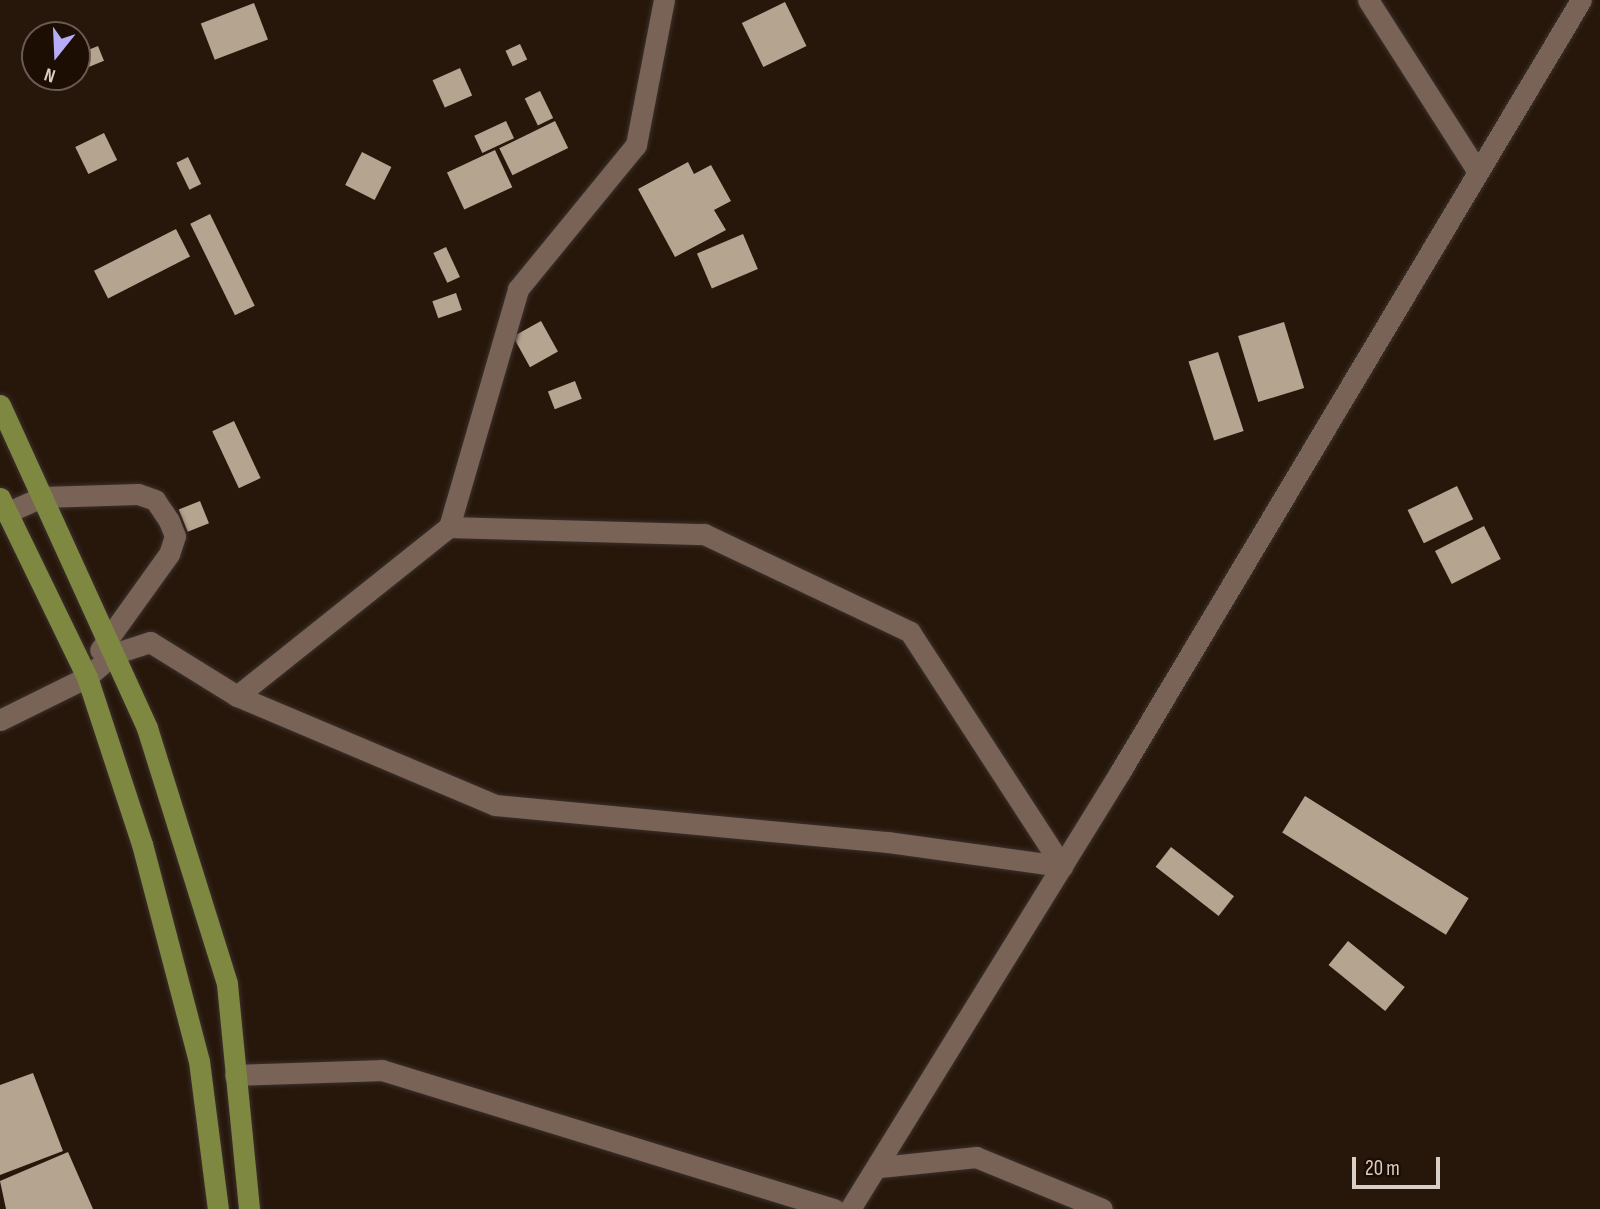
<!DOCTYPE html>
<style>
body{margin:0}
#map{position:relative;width:1600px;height:1209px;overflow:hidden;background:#27170b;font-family:"Sofia Sans Condensed",sans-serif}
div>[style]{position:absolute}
.building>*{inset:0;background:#b4a490;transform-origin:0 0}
.roads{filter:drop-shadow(0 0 2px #3c302c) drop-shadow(0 0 2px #3c302c)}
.minor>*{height:21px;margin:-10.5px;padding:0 10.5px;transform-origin:10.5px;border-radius:10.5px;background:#786356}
.major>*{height:21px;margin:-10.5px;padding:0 10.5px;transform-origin:10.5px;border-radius:10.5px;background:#7e8841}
span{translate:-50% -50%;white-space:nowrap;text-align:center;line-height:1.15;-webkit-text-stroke:7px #1d0e04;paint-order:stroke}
.north{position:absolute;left:21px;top:21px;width:70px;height:70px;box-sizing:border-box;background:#1d0e04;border:2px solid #695b52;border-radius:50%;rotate:198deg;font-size:19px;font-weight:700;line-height:28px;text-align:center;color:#dacfc7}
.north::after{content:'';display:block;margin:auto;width:24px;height:32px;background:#b6acf8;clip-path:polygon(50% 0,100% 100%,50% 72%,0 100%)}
.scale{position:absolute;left:1352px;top:1157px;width:88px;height:32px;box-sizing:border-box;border:4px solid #dacfc7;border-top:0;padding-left:9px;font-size:21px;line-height:24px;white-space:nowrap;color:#dacfc7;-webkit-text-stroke:5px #1d0e04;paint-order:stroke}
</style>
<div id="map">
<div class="building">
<div style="left:785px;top:2px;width:49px;height:48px;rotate:64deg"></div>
<div style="left:254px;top:3px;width:39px;height:57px;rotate:69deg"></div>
<div style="left:520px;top:44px;width:17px;height:16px;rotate:65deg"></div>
<div style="left:98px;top:46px;width:16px;height:23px;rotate:68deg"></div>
<div style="left:460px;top:68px;width:30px;height:30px;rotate:66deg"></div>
<div style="left:540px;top:91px;width:30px;height:17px;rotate:64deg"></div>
<div style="left:506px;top:121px;width:19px;height:35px;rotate:65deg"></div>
<div style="left:555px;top:121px;width:30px;height:62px;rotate:64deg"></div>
<div style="left:104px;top:133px;width:30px;height:32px;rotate:64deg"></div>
<div style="left:495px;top:150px;width:41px;height:53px;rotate:65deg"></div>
<div style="left:362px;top:152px;width:33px;height:37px;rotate:27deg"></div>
<div style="left:188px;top:157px;width:30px;height:13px;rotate:64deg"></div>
<div style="clip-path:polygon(688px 162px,694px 174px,711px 165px,731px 201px,714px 210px,726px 230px,675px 257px,638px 189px)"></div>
<div style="left:210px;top:214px;width:102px;height:22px;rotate:64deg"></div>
<div style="left:176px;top:229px;width:31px;height:92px;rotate:63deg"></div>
<div style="left:743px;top:234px;width:38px;height:50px;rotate:67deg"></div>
<div style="left:446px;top:247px;width:33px;height:14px;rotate:65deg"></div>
<div style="left:456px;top:293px;width:18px;height:25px;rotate:71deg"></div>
<div style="left:541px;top:321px;width:35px;height:32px;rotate:61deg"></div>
<div style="left:1284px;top:322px;width:69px;height:48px;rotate:73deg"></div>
<div style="left:1218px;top:352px;width:83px;height:31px;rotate:72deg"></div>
<div style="left:575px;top:381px;width:19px;height:29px;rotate:69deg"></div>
<div style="left:234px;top:421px;width:63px;height:24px;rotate:65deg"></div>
<div style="left:1457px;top:486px;width:37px;height:55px;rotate:64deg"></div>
<div style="left:200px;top:501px;width:24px;height:23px;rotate:68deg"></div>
<div style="left:1484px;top:526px;width:37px;height:55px;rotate:63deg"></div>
<div style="left:1305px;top:796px;width:193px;height:43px;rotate:32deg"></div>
<div style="left:1171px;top:847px;width:80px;height:25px;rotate:38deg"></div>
<div style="left:1348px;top:941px;width:73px;height:31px;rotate:39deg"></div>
<div style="clip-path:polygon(33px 1073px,63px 1151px,0 1175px,0 1085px)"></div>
<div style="clip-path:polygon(68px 1152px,93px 1209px,6px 1209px,0 1181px)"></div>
</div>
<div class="roads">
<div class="minor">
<div style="left:1368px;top:0;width:204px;rotate:57.4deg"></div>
<div style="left:6px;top:513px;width:39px;rotate:-24deg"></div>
<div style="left:42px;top:497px;width:96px;rotate:-1.8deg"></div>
<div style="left:138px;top:494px;width:18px;rotate:19deg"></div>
<div style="left:155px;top:500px;width:25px;rotate:56deg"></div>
<div style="left:169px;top:521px;width:16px;rotate:68deg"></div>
<div style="left:175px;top:536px;width:19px;rotate:108deg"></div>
<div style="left:169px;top:554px;width:118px;rotate:125.7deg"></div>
<div style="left:449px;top:527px;width:255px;rotate:1.6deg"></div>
<div style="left:704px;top:534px;width:228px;rotate:25.4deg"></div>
<div style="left:910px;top:632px;width:279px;rotate:57deg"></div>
<div style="left:237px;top:696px;width:271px;rotate:-38.6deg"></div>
<div style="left:449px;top:527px;width:248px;rotate:-73.8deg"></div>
<div style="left:518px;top:289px;width:186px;rotate:-50.7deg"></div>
<div style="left:636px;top:145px;width:148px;rotate:-79.1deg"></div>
<div style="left:0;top:720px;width:97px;rotate:-26.3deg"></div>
<div style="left:87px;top:677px;width:35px;rotate:-41deg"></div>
<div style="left:113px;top:654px;width:39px;rotate:-18deg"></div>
<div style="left:150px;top:642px;width:102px;rotate:31.8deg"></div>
<div style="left:237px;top:696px;width:280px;rotate:22.9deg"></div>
<div style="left:495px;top:805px;width:395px;rotate:5.4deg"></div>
<div style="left:888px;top:842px;width:176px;rotate:7.9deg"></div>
<div style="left:235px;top:1075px;width:147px;rotate:-1.9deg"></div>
<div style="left:382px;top:1070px;width:473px;rotate:17.1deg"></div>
<div style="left:880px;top:1167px;width:97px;rotate:-5.9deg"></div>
<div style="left:976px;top:1157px;width:136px;rotate:22.4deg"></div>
<div style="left:850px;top:1209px;width:514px;rotate:-58.29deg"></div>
<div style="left:1120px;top:772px;width:899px;rotate:-59.16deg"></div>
</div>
<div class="major">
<div style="left:0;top:405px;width:355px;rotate:65.5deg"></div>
<div style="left:147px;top:728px;width:268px;rotate:72.6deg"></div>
<div style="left:227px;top:984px;width:226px;rotate:84.4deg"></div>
<div style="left:0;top:498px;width:199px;rotate:64.1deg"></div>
<div style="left:87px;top:677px;width:176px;rotate:71.8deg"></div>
<div style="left:142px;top:844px;width:224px;rotate:75.3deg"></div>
<div style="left:199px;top:1061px;width:149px;rotate:82.7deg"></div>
</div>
</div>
<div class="north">N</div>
<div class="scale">20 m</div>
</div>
